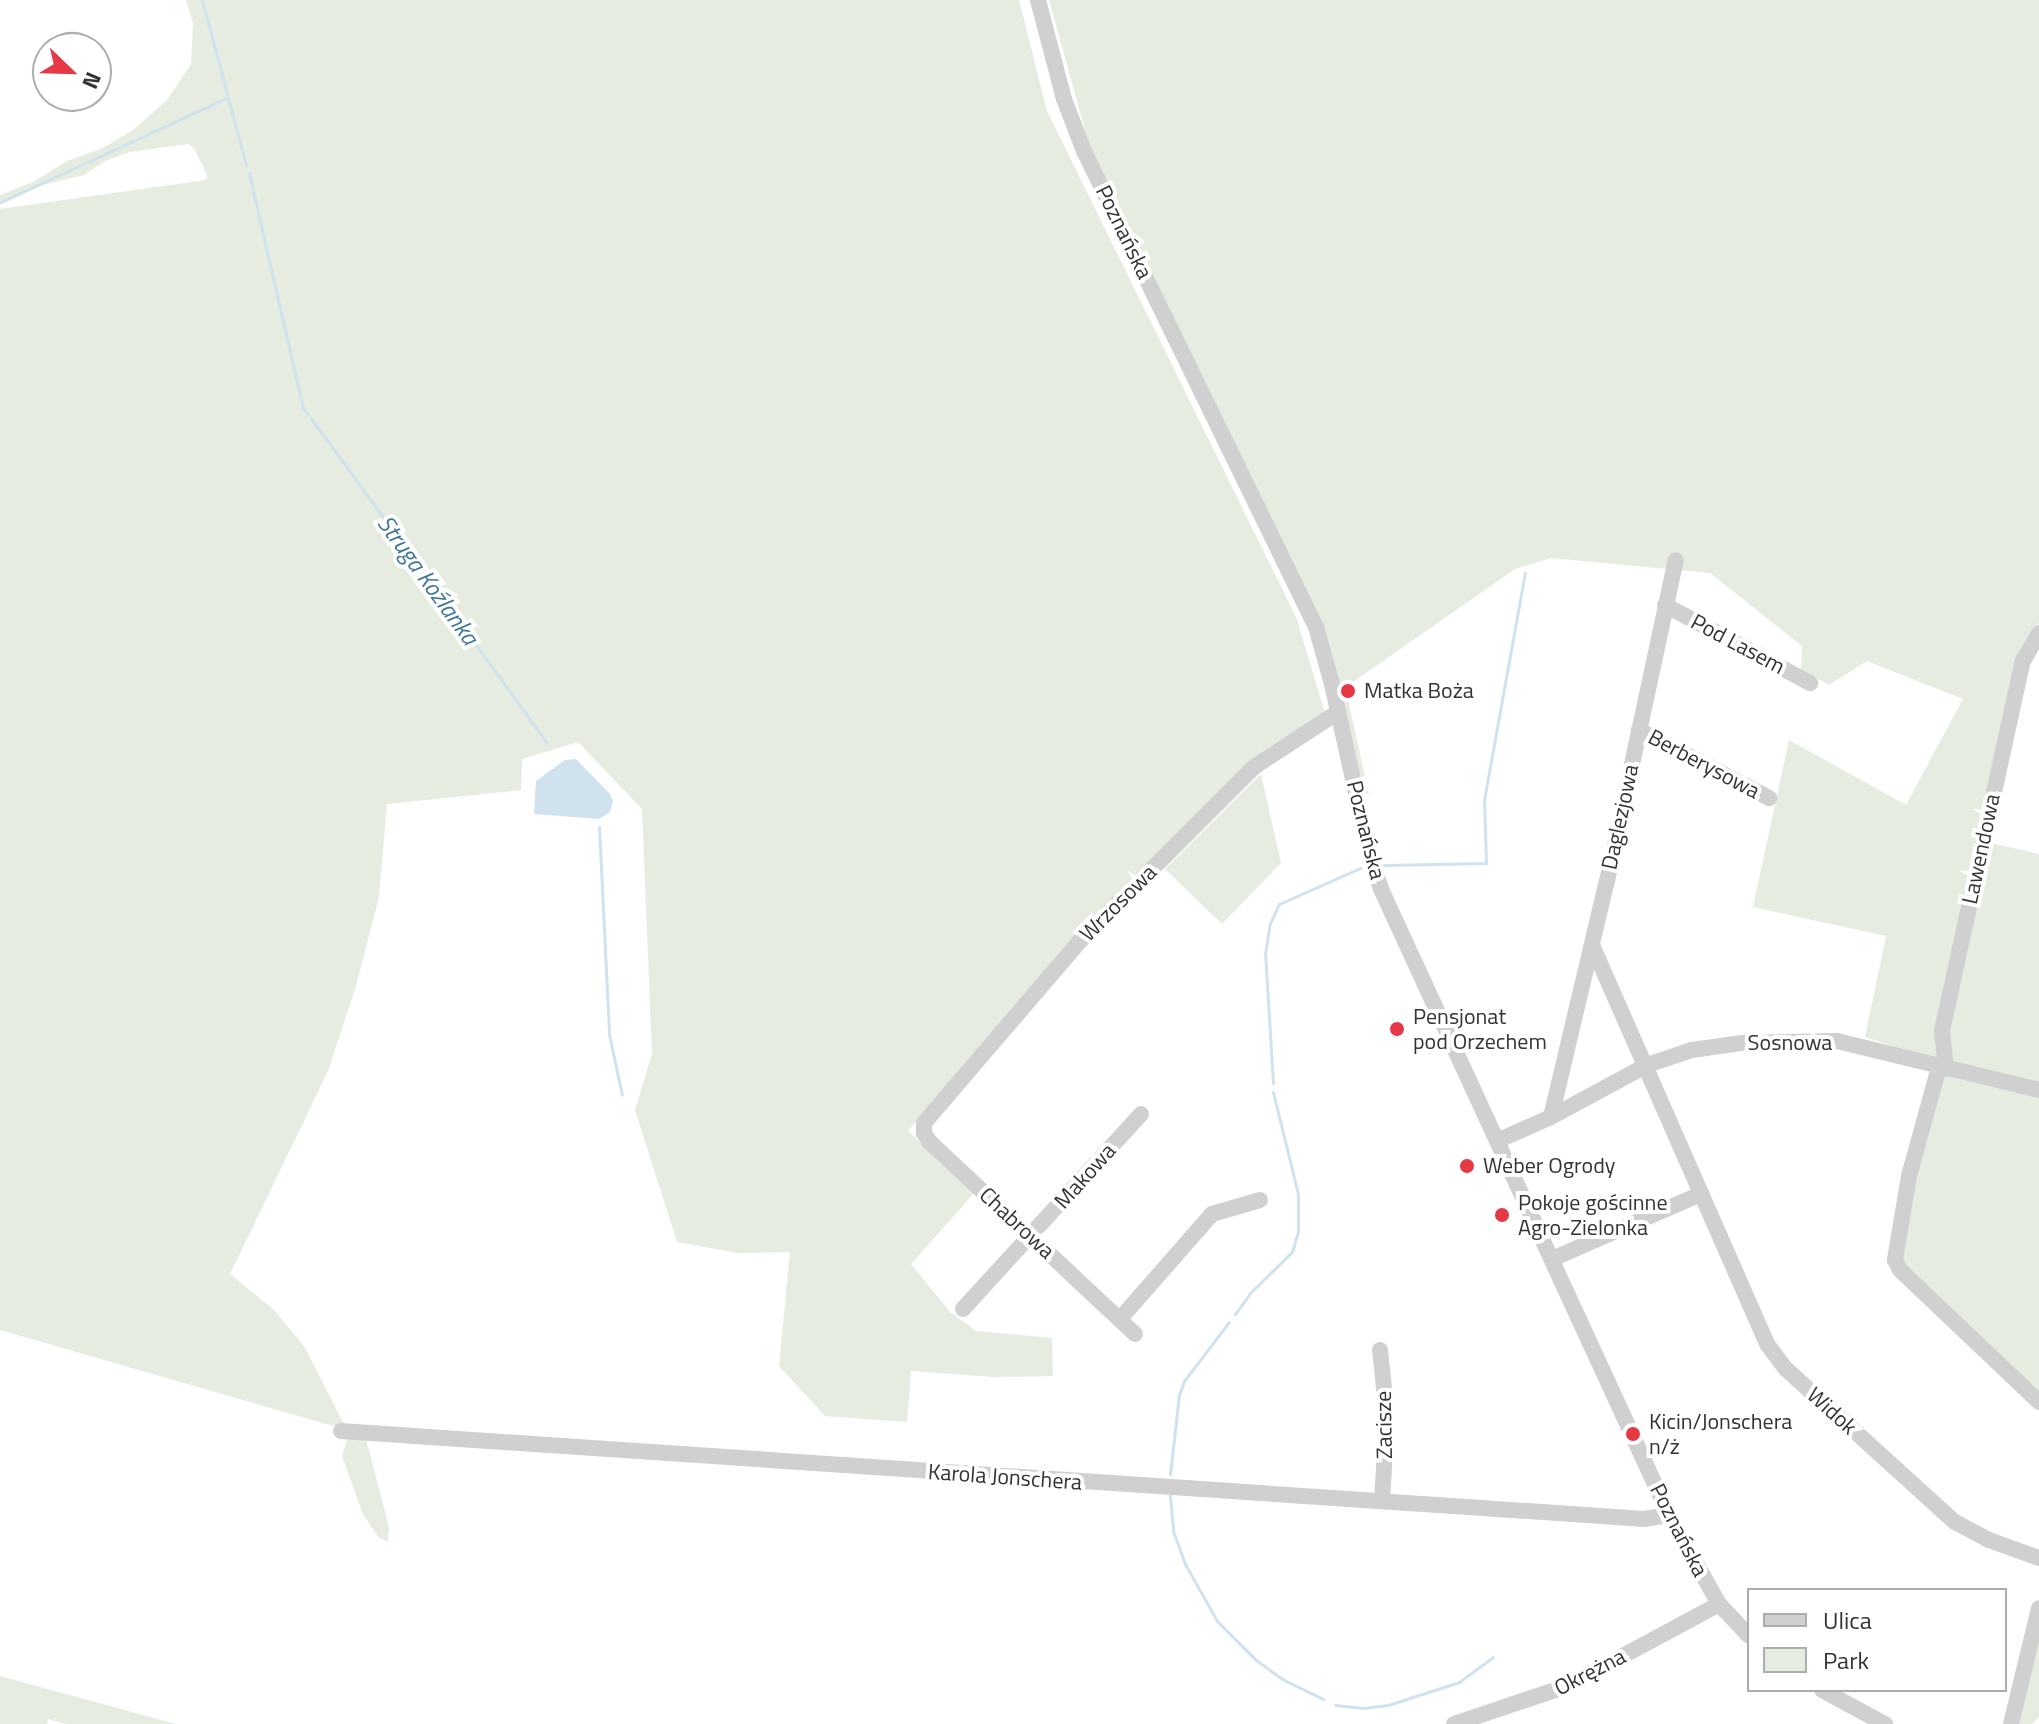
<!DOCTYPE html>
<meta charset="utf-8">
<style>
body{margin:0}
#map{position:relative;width:2039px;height:1724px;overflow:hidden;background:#fff;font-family:"Titillium Web",sans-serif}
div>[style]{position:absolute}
.green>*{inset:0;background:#e6ecdf}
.water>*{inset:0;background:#cfe2ee}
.stream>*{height:3px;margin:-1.5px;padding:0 1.5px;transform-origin:1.5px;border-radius:1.5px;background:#cfe2ee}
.minor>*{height:16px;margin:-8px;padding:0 8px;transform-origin:8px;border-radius:8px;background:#d0d0d0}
.dots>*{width:22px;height:22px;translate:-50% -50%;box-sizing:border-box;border:4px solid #fff;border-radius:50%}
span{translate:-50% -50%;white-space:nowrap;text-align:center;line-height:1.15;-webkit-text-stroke:8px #fff;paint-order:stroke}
.street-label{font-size:22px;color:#333}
.poi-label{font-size:22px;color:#333}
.left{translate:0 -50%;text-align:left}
.water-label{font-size:24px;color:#3f7597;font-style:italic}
.legend{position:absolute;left:1747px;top:1588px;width:260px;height:104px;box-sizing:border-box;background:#fff;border:2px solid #adadad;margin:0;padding:10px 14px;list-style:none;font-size:24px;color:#333}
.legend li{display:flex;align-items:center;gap:16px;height:40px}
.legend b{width:40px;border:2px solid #adadad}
.north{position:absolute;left:32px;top:32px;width:80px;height:80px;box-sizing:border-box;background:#fff;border:2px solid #adadad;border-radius:50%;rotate:113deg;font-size:22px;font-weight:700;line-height:32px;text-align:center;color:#333}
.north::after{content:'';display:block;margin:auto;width:28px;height:36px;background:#e63946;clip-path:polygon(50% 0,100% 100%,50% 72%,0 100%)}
</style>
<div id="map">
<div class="green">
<div style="clip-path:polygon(186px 0,1019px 0,1047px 111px,1296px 617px,1325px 713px,1076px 937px,908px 1131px,975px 1192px,911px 1264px,950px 1312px,976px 1331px,1052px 1338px,1053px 1376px,994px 1377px,911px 1371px,907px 1422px,825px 1416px,779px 1366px,790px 1252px,738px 1253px,677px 1242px,635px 1110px,652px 1054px,642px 809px,578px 742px,522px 759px,521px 790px,387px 804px,379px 897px,356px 986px,328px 1071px,230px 1274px,273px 1309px,304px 1346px,345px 1426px,333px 1426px,0 1330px,0 209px,206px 180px,207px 175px,194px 148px,188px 144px,130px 152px,107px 160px,84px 175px,42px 185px,0 204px,0 195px,33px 182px,67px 161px,101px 149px,132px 131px,167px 100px,191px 64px,193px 23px)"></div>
<div style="clip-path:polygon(1049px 0,2039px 0,2039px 623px,2025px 642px,1978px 840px,2039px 854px,2039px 1397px,1905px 1271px,1898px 1246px,1945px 1063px,1865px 1037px,1886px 936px,1753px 907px,1789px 740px,1906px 805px,1963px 699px,1867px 661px,1829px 685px,1801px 669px,1802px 646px,1710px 573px,1551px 558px,1515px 569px,1353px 682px,1353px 693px,1348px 700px,1369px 794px,1362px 793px,1310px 598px,1088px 141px)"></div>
<div style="clip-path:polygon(1261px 774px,1281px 863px,1222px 924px,1165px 869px)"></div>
<div style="clip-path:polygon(365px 1435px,389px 1527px,388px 1542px,378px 1537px,363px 1514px,342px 1456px,348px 1437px)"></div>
<div style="clip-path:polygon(2039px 1642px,2039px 1717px,2032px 1724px,2016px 1724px)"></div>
<div style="clip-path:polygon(0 1676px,176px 1724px,66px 1724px,48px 1719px,47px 1724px,0 1724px)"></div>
</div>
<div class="water">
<div style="clip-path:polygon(576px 759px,610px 794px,613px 801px,610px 812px,599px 819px,534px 814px,536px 781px,565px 760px)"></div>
</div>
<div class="stream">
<div style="left:202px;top:0;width:171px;rotate:75.1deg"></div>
<div style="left:249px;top:173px;width:241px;rotate:77.1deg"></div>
<div style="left:303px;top:408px;width:8px;rotate:50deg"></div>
<div style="left:1px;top:202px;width:250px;rotate:-24.8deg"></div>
<div style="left:311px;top:418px;width:400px;rotate:54deg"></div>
<div style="left:599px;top:827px;width:207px;rotate:87.2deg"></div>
<div style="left:609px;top:1034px;width:62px;rotate:78deg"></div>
<div style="left:1384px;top:865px;width:102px;rotate:-1.1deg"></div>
<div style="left:1486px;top:863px;width:63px;rotate:-91.8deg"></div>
<div style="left:1484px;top:800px;width:231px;rotate:-79.8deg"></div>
<div style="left:1273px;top:1083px;width:129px;rotate:-93.5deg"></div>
<div style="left:1265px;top:954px;width:31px;rotate:-81deg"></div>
<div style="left:1270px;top:923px;width:21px;rotate:-65deg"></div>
<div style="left:1279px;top:904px;width:89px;rotate:-24deg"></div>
<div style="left:1235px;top:1314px;width:27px;rotate:-54deg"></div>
<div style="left:1251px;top:1292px;width:57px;rotate:-44.3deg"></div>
<div style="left:1292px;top:1252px;width:22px;rotate:-74deg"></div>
<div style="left:1298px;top:1231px;width:37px;rotate:-90deg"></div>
<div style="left:1298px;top:1194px;width:105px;rotate:-103.8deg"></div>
<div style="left:1170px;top:1474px;width:80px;rotate:-83.5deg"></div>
<div style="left:1179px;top:1395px;width:15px;rotate:-70deg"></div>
<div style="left:1184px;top:1381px;width:74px;rotate:-52.7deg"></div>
<div style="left:1170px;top:1495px;width:36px;rotate:85deg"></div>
<div style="left:1173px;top:1531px;width:33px;rotate:70deg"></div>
<div style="left:1184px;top:1562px;width:68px;rotate:60.8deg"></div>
<div style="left:1217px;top:1621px;width:55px;rotate:45deg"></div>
<div style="left:1256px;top:1660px;width:32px;rotate:36deg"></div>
<div style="left:1282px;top:1679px;width:46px;rotate:26deg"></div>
<div style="left:1335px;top:1705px;width:28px;rotate:6deg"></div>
<div style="left:1363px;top:1708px;width:25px;rotate:-7deg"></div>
<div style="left:1388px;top:1705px;width:75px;rotate:-17.9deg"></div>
<div style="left:1459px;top:1682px;width:42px;rotate:-36.3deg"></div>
</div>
<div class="minor">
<div style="left:1038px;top:0;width:102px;rotate:75.3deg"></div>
<div style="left:1064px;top:99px;width:56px;rotate:69deg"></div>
<div style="left:1084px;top:151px;width:530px;rotate:64.02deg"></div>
<div style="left:1316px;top:627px;width:59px;rotate:74.3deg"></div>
<div style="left:1332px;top:684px;width:172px;rotate:77.6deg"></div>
<div style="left:1369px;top:852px;width:39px;rotate:72deg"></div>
<div style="left:1381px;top:889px;width:689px;rotate:65.29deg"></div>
<div style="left:1669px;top:1515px;width:102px;rotate:60.7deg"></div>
<div style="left:1719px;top:1604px;width:44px;rotate:46.8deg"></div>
<div style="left:1665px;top:605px;width:165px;rotate:28.3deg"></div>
<div style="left:1639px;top:730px;width:147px;rotate:27.6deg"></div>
<div style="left:1592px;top:945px;width:436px;rotate:66.3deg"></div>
<div style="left:1767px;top:1344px;width:31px;rotate:53deg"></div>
<div style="left:1786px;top:1369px;width:228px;rotate:42.2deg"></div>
<div style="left:1955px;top:1522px;width:38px;rotate:28deg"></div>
<div style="left:1989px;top:1540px;width:53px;rotate:19.8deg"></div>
<div style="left:1939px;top:1067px;width:113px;rotate:105.4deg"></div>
<div style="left:1909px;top:1176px;width:85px;rotate:99.5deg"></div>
<div style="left:1895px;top:1260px;width:11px;rotate:63deg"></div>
<div style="left:1900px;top:1270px;width:192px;rotate:43.5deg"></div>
<div style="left:1946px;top:1069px;width:38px;rotate:-96deg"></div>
<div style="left:1942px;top:1031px;width:379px;rotate:-77.7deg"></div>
<div style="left:2023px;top:661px;width:32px;rotate:-60deg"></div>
<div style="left:1551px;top:1117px;width:109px;rotate:-28.4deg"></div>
<div style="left:1647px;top:1065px;width:47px;rotate:-18.4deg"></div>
<div style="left:1692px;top:1050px;width:49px;rotate:-8.1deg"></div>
<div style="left:1741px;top:1043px;width:96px;rotate:-1.2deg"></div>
<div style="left:1837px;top:1041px;width:208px;rotate:13.6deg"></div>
<div style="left:1497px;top:1141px;width:59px;rotate:-24deg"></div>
<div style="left:1551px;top:1117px;width:243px;rotate:-76.7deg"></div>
<div style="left:1607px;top:881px;width:328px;rotate:-77.9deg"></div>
<div style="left:1552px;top:1259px;width:163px;rotate:-23.6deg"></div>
<div style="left:963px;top:1309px;width:264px;rotate:-47.6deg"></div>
<div style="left:1120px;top:1319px;width:140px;rotate:-48.8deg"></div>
<div style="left:1212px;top:1214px;width:50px;rotate:-16.3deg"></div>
<div style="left:1135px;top:1334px;width:282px;rotate:-136.9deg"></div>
<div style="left:929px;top:1141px;width:9px;rotate:-122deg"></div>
<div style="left:924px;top:1133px;width:10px;rotate:-90deg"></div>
<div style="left:924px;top:1123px;width:238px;rotate:-49.4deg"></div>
<div style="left:1079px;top:942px;width:247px;rotate:-45deg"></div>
<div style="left:1254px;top:767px;width:100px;rotate:-33.2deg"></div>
<div style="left:1380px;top:1350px;width:67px;rotate:84deg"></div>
<div style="left:1387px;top:1417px;width:83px;rotate:93.4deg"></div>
<div style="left:341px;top:1431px;width:1306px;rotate:3.86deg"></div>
<div style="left:1644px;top:1519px;width:25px;rotate:-9deg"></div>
<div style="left:1822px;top:1690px;width:72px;rotate:28.4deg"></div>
<div style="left:1454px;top:1724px;width:119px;rotate:-18.6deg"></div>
<div style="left:1567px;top:1686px;width:173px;rotate:-28.3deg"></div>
<div style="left:2011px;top:1724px;width:119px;rotate:-76.4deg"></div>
</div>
<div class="dots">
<div style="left:1348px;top:691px;background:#e63946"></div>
<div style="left:1397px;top:1029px;background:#e63946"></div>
<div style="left:1467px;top:1166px;background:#e63946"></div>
<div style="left:1502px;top:1215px;background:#e63946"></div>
<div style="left:1633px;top:1434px;background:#e63946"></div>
</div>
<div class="street-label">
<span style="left:1124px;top:232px;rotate:64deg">Poznańska</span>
<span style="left:1738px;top:644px;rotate:28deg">Pod Lasem</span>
<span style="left:1704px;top:764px;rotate:28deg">Berberysowa</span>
<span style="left:1620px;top:817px;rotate:-78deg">Daglezjowa</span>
<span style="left:1366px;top:830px;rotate:76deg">Poznańska</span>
<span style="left:1981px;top:849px;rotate:-78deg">Lawendowa</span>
<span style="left:1118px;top:903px;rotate:-45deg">Wrzosowa</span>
<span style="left:1790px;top:1043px">Sosnowa</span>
<span style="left:1085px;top:1176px;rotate:-48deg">Makowa</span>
<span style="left:1017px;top:1223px;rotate:43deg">Chabrowa</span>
<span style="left:1832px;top:1411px;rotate:42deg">Widok</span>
<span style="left:1384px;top:1425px;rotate:-91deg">Zacisze</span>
<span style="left:1005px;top:1477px;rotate:4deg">Karola Jonschera</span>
<span style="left:1679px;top:1530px;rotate:63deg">Poznańska</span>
<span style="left:1590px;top:1672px;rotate:-27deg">Okrężna</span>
</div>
<div class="poi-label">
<span class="left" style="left:1364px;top:691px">Matka Boża</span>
<span class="left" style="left:1413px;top:1029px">Pensjonat<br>pod Orzechem</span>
<span class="left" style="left:1483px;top:1166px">Weber Ogrody</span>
<span class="left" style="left:1518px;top:1215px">Pokoje gościnne<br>Agro-Zielonka</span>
<span class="left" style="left:1649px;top:1434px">Kicin/Jonschera<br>n/ż</span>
</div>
<div class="water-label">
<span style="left:428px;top:580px;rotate:54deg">Struga Koźlanka</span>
</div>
<ul class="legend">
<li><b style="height:10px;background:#d0d0d0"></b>Ulica</li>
<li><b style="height:22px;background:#e6ecdf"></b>Park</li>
</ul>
<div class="north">N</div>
</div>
